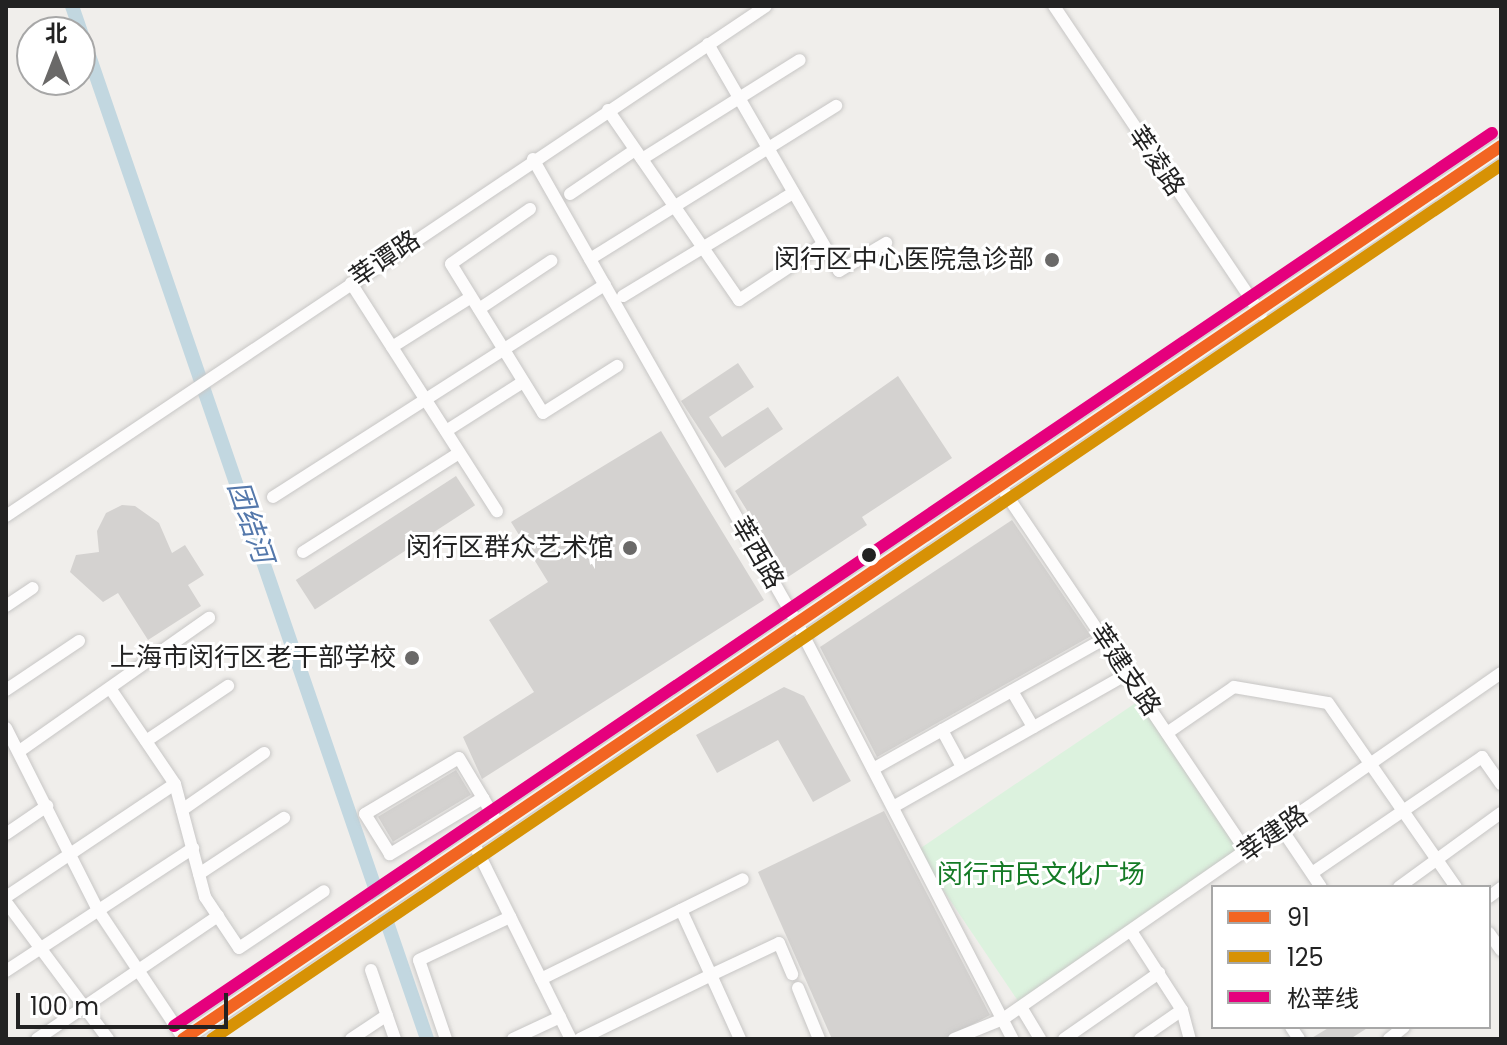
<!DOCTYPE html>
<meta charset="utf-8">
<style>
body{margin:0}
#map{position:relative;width:1507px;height:1045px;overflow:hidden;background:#f0eeeb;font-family:Poppins,"Noto Sans SC",sans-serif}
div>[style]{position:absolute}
.park>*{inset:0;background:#dcf2de;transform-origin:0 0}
.canal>*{height:14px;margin:-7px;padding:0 7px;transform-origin:7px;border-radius:7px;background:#c2d7e0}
.building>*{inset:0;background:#d4d2d0;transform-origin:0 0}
.roads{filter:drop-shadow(0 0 2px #c7c6c5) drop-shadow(0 0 2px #c7c6c5)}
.minor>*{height:12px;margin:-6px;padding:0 6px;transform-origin:6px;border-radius:6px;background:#fdfcfc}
.secondary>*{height:16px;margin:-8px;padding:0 8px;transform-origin:8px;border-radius:8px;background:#f3f3ed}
.bus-1>*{height:12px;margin:-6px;padding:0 6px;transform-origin:6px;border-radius:6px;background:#f26522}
.bus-2>*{height:12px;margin:-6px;padding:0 6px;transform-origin:6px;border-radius:6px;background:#d79205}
.bus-3>*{height:12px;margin:-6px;padding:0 6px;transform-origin:6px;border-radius:6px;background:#e5007d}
.dots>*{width:22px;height:22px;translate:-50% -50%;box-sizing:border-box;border:4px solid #fff;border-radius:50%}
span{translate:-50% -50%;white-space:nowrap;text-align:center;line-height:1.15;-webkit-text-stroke:6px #fff;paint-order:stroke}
.street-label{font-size:26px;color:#222}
.poi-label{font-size:26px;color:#222}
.right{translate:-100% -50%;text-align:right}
.park-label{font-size:26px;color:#157b26}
.water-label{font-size:28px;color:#5478ab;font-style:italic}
.frame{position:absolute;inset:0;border:8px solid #222;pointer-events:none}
.legend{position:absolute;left:1211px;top:885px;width:280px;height:144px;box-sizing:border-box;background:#fff;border:2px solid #a7a7a7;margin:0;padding:10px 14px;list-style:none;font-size:24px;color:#222}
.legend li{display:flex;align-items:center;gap:16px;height:40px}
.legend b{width:40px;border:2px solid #a7a7a7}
.north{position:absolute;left:16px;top:16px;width:80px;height:80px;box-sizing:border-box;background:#fff;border:2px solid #a7a7a7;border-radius:50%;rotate:0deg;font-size:22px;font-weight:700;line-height:32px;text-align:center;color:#222}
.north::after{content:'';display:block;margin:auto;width:28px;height:36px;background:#6a6968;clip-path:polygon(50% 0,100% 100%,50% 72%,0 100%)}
.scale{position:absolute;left:16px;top:993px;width:212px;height:36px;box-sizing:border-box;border:4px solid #222;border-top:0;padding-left:10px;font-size:24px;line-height:28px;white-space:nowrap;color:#222;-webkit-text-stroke:6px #fff;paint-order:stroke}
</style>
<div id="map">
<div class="park">
<div style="left:1143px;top:698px;width:186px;height:273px;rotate:56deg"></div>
</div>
<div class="canal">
<div style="left:72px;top:6px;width:1092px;rotate:71.03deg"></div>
</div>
<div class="building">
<div style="clip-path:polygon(738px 363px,754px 387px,709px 417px,722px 437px,768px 407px,783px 429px,725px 468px,681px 401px)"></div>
<div style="clip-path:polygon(898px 376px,952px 458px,862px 517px,867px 525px,788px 577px,735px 491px)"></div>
<div style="clip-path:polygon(661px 431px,764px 600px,482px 779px,463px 737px,534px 692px,489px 620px,548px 582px,511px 522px)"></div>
<div style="left:456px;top:476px;width:35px;height:191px;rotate:57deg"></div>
<div style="clip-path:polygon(122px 505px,135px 506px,159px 523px,172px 553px,185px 545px,204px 575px,188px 585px,201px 606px,148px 640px,118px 593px,103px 602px,70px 572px,76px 555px,99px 552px,97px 531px,106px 513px)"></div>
<div style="clip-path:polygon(1012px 520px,1091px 636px,877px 757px,820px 647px)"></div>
<div style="clip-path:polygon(784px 687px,804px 696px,851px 781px,813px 802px,778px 740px,717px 773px,696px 735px)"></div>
<div style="left:456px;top:770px;width:29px;height:91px;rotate:59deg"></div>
<div style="clip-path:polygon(884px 811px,990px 1015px,945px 1039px,832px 1039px,758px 872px)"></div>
<div style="clip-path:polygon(1330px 1027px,1369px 1027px,1350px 1039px,1310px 1039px)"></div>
</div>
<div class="roads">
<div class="minor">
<div style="left:1054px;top:6px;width:371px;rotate:56.1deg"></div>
<div style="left:708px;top:44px;width:262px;rotate:60deg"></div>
<div style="left:839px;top:271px;width:55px;rotate:-30.8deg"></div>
<div style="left:608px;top:110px;width:231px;rotate:55.4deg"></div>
<div style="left:739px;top:300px;width:100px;rotate:-33.5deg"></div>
<div style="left:533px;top:159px;width:536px;rotate:60.37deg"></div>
<div style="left:798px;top:625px;width:466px;rotate:62.6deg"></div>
<div style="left:642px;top:159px;width:186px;rotate:-32.1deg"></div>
<div style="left:570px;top:194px;width:78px;rotate:-34.1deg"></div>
<div style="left:530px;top:209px;width:96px;rotate:145.2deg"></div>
<div style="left:451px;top:264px;width:175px;rotate:58.3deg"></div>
<div style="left:543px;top:413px;width:88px;rotate:-32.4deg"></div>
<div style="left:590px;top:259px;width:290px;rotate:-31.9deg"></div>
<div style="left:351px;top:283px;width:271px;rotate:57.4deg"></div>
<div style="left:623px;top:296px;width:199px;rotate:-31.2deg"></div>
<div style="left:479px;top:309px;width:87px;rotate:-33.7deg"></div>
<div style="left:392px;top:347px;width:93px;rotate:-32.3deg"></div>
<div style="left:446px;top:431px;width:91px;rotate:-32.5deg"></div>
<div style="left:1002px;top:488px;width:439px;rotate:56.1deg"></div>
<div style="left:273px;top:497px;width:394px;rotate:-32.6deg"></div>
<div style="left:6px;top:516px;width:915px;rotate:-33.86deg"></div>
<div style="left:303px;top:552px;width:185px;rotate:-32.4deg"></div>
<div style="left:6px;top:606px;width:32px;rotate:-34deg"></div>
<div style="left:110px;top:688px;width:116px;rotate:55.9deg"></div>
<div style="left:175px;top:784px;width:117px;rotate:75.1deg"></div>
<div style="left:205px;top:897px;width:61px;rotate:56.3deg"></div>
<div style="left:239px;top:948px;width:102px;rotate:-33.8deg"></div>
<div style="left:6px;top:690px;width:88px;rotate:-33.9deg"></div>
<div style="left:1012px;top:691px;width:42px;rotate:59.7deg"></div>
<div style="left:6px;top:728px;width:204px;rotate:63.2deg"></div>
<div style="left:98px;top:910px;width:155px;rotate:56.3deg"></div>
<div style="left:942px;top:730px;width:42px;rotate:61.6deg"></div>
<div style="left:1167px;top:733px;width:81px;rotate:-34.5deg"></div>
<div style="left:1234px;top:687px;width:95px;rotate:9.7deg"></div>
<div style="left:1328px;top:703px;width:224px;rotate:55.2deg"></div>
<div style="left:146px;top:741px;width:99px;rotate:-33.9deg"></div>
<div style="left:21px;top:750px;width:230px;rotate:-35.1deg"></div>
<div style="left:873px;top:769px;width:265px;rotate:-29.4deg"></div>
<div style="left:483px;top:798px;width:109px;rotate:148.9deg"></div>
<div style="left:390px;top:854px;width:47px;rotate:-122deg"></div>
<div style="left:365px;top:814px;width:109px;rotate:-30.8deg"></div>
<div style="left:459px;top:758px;width:47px;rotate:59deg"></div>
<div style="left:483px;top:798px;width:34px;rotate:60deg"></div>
<div style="left:893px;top:807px;width:269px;rotate:-29.6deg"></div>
<div style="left:182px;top:810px;width:100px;rotate:-34.8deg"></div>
<div style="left:1281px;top:828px;width:71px;rotate:55.9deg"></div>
<div style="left:6px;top:834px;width:50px;rotate:-34.3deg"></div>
<div style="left:474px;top:844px;width:218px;rotate:63.6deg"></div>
<div style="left:1312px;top:873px;width:206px;rotate:-34.3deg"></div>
<div style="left:1482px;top:757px;width:33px;rotate:55deg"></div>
<div style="left:199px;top:874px;width:102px;rotate:-33.4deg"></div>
<div style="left:1399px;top:887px;width:126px;rotate:-36deg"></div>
<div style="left:6px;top:897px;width:203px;rotate:-33.8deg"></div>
<div style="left:1489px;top:897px;width:15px;rotate:-37deg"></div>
<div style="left:6px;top:902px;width:171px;rotate:53.3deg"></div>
<div style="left:681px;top:910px;width:72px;rotate:65.2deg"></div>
<div style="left:711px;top:975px;width:75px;rotate:-25.2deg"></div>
<div style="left:779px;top:943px;width:34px;rotate:67deg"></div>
<div style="left:1131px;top:931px;width:94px;rotate:57.2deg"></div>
<div style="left:1182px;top:1010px;width:30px;rotate:75deg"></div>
<div style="left:1489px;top:933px;width:21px;rotate:55deg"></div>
<div style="left:371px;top:970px;width:73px;rotate:70.8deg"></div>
<div style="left:6px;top:971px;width:224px;rotate:-33.3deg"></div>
<div style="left:541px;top:979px;width:225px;rotate:-26.3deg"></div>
<div style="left:798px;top:988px;width:55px;rotate:67.6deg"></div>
<div style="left:1021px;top:1007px;width:37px;rotate:59deg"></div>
<div style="left:1291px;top:1027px;width:14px;rotate:56deg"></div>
<div style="left:37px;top:1039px;width:219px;rotate:-34.2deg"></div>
<div style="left:351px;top:1039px;width:43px;rotate:-33.7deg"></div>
<div style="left:446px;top:1039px;width:83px;rotate:-108.9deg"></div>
<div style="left:419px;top:960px;width:101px;rotate:-25.3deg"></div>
<div style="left:513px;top:1039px;width:52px;rotate:-25.1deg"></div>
<div style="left:580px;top:1039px;width:146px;rotate:-26deg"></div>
<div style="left:711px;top:975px;width:70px;rotate:65.6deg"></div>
<div style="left:954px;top:1039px;width:53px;rotate:-22.2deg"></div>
<div style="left:1003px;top:1019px;width:606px;rotate:-34.79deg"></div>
<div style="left:1064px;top:1039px;width:116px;rotate:-34.8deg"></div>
<div style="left:1140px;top:1039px;width:51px;rotate:-34.6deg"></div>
<div style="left:1389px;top:1039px;width:19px;rotate:-39deg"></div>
</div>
<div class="secondary">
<div style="left:183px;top:1039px;width:1592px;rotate:-34.12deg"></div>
</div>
</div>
<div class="bus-1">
<div style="left:183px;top:1039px;width:1592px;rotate:-34.12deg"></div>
</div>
<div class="bus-2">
<div style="left:212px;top:1039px;width:1557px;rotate:-34.14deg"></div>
</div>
<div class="bus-3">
<div style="left:174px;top:1026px;width:1592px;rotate:-34.12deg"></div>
</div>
<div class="dots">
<div style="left:1052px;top:260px;background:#6a6968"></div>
<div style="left:630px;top:548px;background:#6a6968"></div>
<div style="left:869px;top:555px;background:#222"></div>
<div style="left:412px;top:658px;background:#6a6968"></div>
</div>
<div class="street-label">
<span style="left:1156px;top:161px;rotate:56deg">莘凌路</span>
<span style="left:385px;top:259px;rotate:-34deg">莘谭路</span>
<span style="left:757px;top:553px;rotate:60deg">莘西路</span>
<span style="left:1125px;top:670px;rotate:56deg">莘建支路</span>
<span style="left:1273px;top:834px;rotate:-35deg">莘建路</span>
</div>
<div class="poi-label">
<span class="right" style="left:1034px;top:260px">闵行区中心医院急诊部</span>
<span class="right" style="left:614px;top:548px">闵行区群众艺术馆</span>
<span class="right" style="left:396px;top:658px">上海市闵行区老干部学校</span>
</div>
<div class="park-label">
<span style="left:1041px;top:875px">闵行市民文化广场</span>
</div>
<div class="water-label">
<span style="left:250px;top:522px;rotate:71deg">团结河</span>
</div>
<div class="frame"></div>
<ul class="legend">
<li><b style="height:10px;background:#f26522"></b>91</li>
<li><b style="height:10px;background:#d79205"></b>125</li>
<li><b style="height:10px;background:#e5007d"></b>松莘线</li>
</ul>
<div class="north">北</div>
<div class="scale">100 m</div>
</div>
